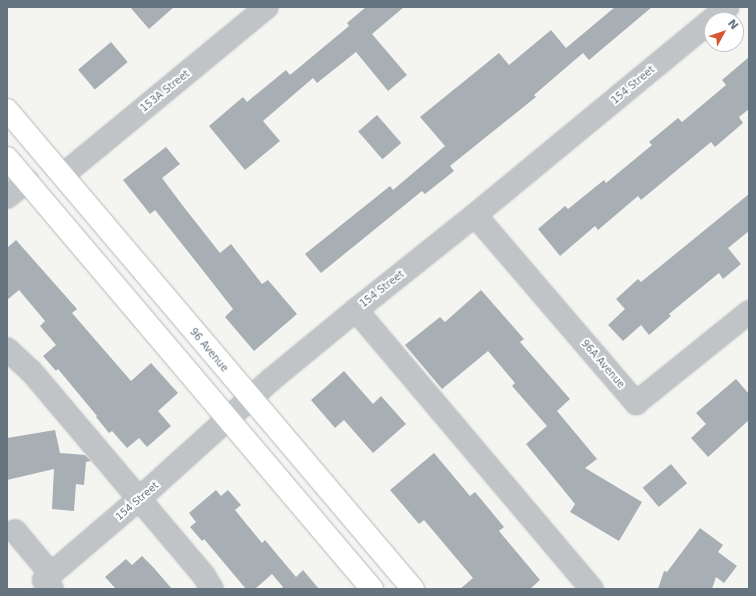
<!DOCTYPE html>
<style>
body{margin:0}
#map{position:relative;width:756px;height:596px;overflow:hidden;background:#f4f4f1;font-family:"DejaVu Sans",sans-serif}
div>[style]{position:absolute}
.building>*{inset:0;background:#a8afb4;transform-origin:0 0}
.roads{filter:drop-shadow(0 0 1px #b4b7ba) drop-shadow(0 0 1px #b4b7ba)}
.minor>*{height:22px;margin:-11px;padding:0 11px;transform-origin:11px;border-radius:11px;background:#c0c4c7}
.major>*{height:22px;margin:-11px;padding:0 11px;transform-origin:11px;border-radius:11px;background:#fff}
span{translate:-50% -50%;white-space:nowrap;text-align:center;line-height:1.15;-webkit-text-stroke:4px #fff;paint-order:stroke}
.street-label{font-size:10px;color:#667480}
.frame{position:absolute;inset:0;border:8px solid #667480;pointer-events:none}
.north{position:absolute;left:704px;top:12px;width:40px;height:40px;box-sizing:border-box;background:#fff;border:1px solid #c2c7cc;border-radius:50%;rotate:50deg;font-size:11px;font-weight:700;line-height:16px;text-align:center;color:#667480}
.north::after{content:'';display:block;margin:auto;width:14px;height:18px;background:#d55630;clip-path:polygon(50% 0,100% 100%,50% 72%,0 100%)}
</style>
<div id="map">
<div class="building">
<div style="clip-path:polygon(130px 7px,174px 7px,149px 29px)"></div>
<div style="clip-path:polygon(366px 7px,404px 7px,372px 34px,407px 75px,388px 91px,356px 52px,317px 83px,313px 78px,263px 121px,280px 141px,245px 170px,209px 126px,243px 97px,247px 102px,286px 70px,290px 75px,349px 26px,347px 23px)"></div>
<div style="clip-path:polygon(615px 7px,652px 7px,589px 60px,583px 53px,534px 95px,536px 97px,450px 166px,454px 171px,425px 194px,422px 191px,321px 273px,305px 254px,390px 186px,393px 190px,445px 146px,420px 117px,499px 53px,509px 65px,551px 30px,566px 48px)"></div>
<div style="left:111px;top:42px;width:26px;height:43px;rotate:50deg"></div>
<div style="clip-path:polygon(749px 57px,749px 109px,739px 117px,743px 123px,715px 147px,711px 142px,641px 200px,638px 196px,598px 230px,595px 226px,560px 256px,538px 229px,565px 206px,568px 209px,604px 180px,606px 183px,652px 145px,649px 142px,678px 118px,682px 122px,726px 85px,722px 80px)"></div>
<div style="left:377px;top:115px;width:37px;height:25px;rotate:49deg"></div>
<div style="clip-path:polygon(166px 147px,180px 164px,162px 178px,183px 206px,220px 253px,231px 244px,262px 284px,268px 280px,297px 314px,254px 351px,225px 317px,233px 309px,201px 268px,155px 210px,150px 214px,123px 180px)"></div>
<div style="clip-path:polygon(749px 194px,749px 231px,728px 248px,741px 264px,723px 279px,719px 273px,669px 314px,671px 316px,649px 335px,641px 325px,623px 341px,608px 325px,625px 309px,616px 299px,638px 279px,641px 282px)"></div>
<div style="clip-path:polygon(16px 240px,77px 309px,72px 313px,131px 381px,151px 363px,178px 393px,158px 411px,171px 426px,147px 447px,139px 438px,127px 448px,112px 431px,109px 433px,96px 417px,97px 416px,58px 369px,56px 371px,43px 356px,56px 345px,40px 326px,45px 321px,19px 290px,7px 300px,7px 248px)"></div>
<div style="clip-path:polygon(481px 290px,524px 339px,520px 342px,570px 399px,557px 411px,597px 459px,585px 468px,642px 502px,619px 541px,570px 512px,575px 504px,526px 444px,547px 426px,512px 386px,515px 383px,488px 351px,442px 389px,405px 345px,440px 317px,445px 322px)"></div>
<div style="clip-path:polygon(344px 371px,373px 404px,381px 396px,406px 424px,373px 453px,344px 420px,335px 428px,311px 400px)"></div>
<div style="clip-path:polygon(736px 379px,749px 394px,749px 420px,708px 457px,691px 438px,706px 424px,696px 413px)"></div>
<div style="clip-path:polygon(55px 430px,60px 453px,85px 455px,91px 461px,86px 462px,84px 485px,76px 484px,74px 511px,52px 509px,54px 469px,7px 480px,7px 438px)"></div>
<div style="clip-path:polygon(434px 453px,470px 496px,475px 492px,504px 527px,499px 531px,540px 580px,530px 589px,460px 589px,473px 578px,424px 520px,419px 524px,390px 490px)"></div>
<div style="left:671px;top:464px;width:25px;height:37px;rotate:50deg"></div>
<div style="clip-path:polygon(216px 490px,221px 496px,228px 490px,241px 505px,235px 510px,262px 543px,265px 540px,296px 577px,303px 570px,319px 589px,281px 589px,283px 587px,272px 574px,255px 589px,246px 589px,204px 539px,202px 541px,190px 527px,196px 522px,189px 513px)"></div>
<div style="clip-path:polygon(700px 528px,723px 545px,718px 552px,737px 566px,724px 583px,716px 577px,712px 589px,658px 589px,664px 571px,667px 572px)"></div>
<div style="clip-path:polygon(142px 556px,153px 567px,172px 589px,116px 589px,105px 577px,126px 559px,132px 565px)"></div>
</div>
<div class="roads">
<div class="minor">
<div style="left:63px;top:175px;width:264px;rotate:-39.5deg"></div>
<div style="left:7px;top:197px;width:26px;rotate:-39deg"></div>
<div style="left:475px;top:215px;width:248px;rotate:49.4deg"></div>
<div style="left:636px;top:403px;width:145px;rotate:-38.8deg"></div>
<div style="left:356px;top:310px;width:365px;rotate:49.8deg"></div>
<div style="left:7px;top:349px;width:33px;rotate:43deg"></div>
<div style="left:31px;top:371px;width:268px;rotate:49.8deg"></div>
<div style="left:204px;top:576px;width:15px;rotate:58deg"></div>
<div style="left:15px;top:531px;width:56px;rotate:50.1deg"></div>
<div style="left:52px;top:589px;width:12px;rotate:-132deg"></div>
<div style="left:44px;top:580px;width:125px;rotate:-40.5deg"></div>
<div style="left:139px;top:499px;width:179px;rotate:-42.1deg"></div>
<div style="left:272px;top:379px;width:109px;rotate:-39.4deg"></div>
<div style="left:356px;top:310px;width:152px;rotate:-38.6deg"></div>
<div style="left:475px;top:215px;width:327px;rotate:-39.5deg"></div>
</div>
<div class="major">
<div style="left:7px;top:110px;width:628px;rotate:49.72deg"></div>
<div style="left:7px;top:158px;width:565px;rotate:49.74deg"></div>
</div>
</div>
<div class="street-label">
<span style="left:633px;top:85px;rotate:-40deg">154 Street</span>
<span style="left:165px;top:91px;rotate:-39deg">153A Street</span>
<span style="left:382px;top:289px;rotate:-38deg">154 Street</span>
<span style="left:209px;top:350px;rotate:50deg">96 Avenue</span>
<span style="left:603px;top:364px;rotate:49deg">96A Avenue</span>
<span style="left:137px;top:501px;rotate:-41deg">154 Street</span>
</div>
<div class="frame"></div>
<div class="north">N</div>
</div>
